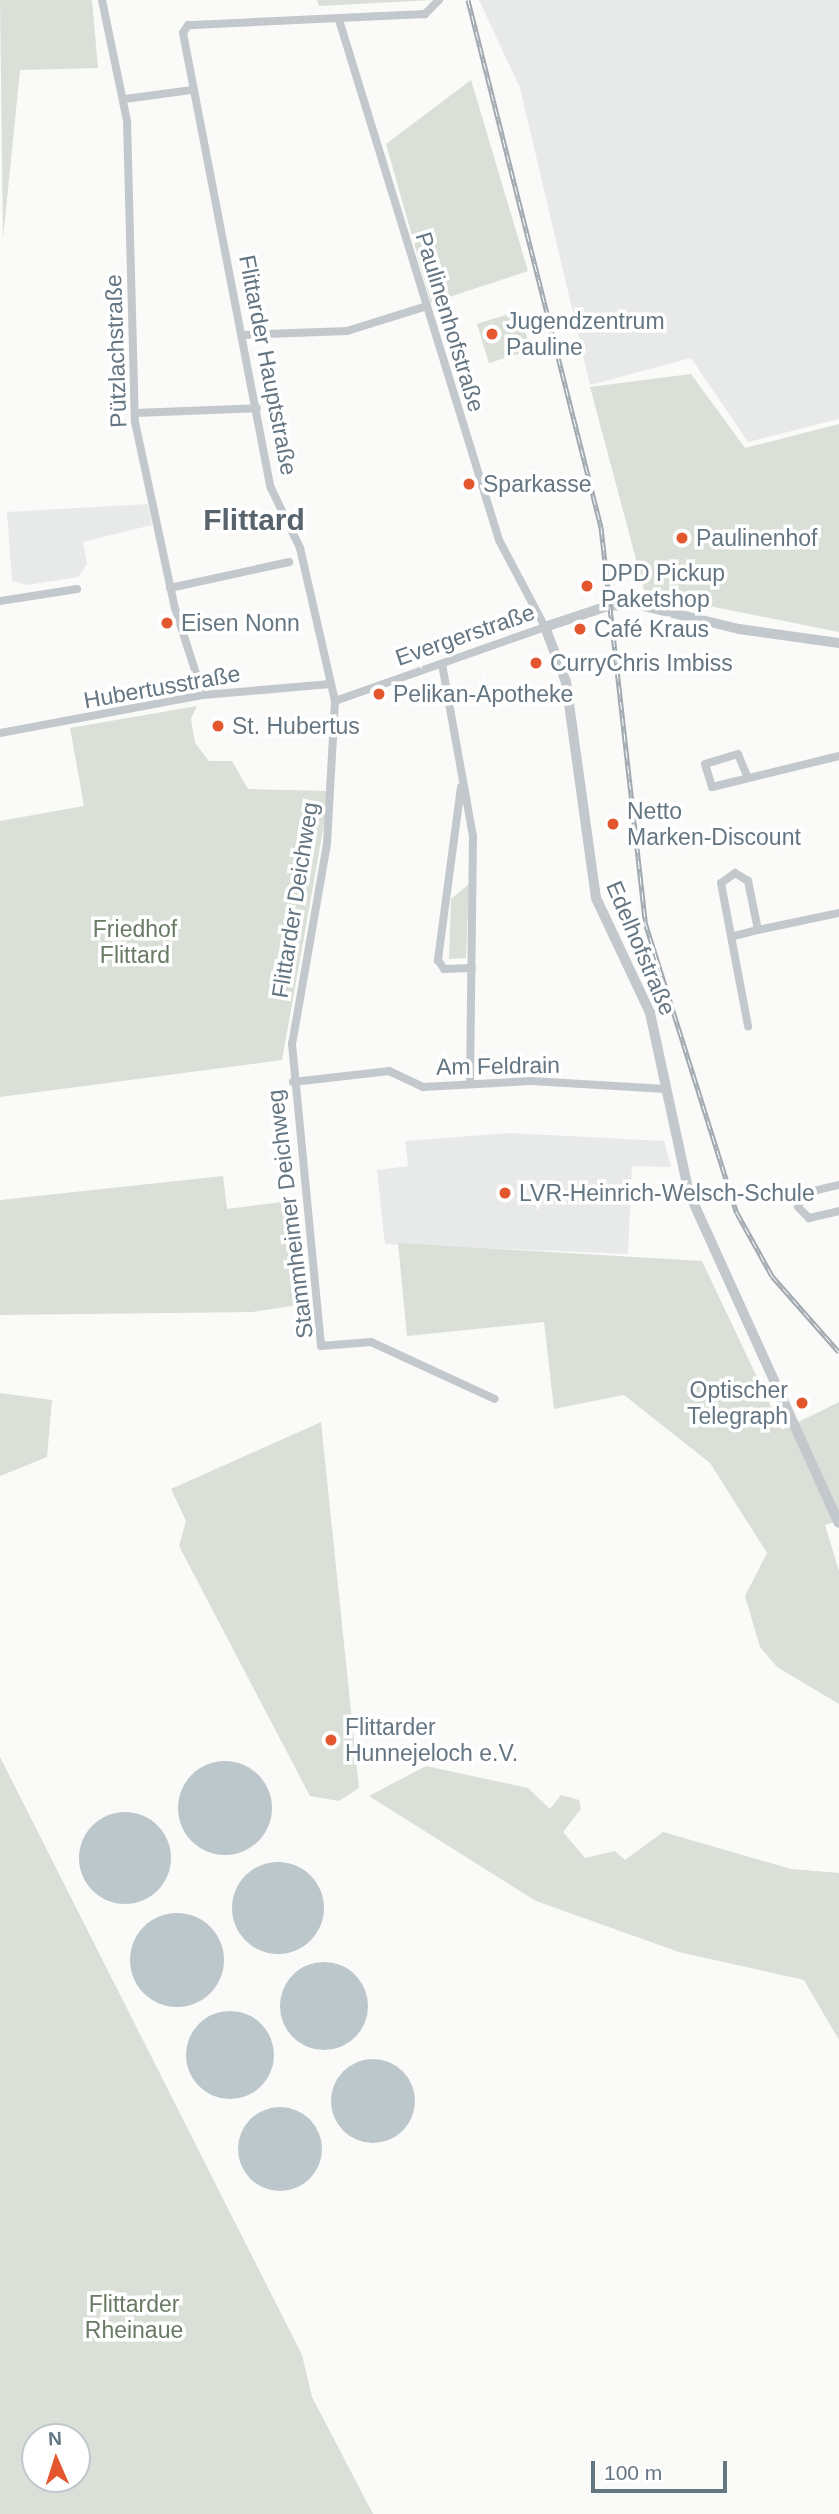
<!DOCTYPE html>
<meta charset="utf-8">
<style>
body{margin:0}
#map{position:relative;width:839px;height:2514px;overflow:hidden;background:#fafaf8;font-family:Arial,sans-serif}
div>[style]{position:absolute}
.built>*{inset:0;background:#e8e9e9}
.green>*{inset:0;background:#dadfd7;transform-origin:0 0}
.water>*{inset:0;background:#bbc7cb}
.round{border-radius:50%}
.minor>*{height:8px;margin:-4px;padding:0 4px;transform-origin:4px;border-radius:4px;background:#c3c8cc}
.tertiary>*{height:10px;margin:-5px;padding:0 5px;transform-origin:5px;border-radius:5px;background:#c3c8cc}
.rail>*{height:5px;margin-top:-2.5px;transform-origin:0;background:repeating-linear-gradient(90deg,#fff 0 8px,#a2aab0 0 16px);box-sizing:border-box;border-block:2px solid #a2aab0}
.dots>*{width:19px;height:19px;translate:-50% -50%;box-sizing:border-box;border:4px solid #fff;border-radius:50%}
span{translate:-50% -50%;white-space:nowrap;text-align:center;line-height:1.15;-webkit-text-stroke:7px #fff;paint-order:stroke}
.poi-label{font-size:23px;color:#657683}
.left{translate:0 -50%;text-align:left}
.right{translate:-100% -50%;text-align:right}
.street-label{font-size:23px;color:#657683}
.park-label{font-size:23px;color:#687a64}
.district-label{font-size:30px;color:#57646e;font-weight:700}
.north{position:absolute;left:21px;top:2423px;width:70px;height:70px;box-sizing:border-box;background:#fff;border:2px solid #c1c8cd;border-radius:50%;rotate:357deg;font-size:19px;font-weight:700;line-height:28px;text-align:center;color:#657683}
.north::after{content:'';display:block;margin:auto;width:24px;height:32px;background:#e4572e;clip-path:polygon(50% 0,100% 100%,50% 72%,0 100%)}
.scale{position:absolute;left:591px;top:2461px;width:136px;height:32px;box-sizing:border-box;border:4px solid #657683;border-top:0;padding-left:9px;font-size:21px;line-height:24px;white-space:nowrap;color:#657683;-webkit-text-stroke:5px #fff;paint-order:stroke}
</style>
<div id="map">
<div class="built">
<div style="clip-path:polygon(479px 0,839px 0,839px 419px,748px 442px,691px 358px,590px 385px,520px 88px)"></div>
<div style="clip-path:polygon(148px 504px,152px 525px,83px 542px,87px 564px,78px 577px,27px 585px,12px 581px,7px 512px)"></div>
<div style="clip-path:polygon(509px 1133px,664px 1141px,671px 1167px,632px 1166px,628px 1254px,385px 1244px,377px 1170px,408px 1166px,405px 1141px)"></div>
</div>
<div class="green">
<div style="clip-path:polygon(0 0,92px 0,98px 68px,20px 70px,3px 239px)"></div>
<div style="clip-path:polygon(317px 0,433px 0,319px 6px)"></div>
<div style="clip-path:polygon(471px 80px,528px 271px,431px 303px,386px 144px)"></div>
<div style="left:519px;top:311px;width:41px;height:44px;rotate:73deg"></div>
<div style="clip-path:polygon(691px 374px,745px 448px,839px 424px,839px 632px,645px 593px,590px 387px)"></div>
<div style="clip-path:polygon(197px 706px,191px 719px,195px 743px,209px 761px,232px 761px,248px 789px,330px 791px,282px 1060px,0 1097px,0 821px,84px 806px,70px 728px)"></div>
<div style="clip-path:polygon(469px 884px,466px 958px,449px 959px,451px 899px)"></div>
<div style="clip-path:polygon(223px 1176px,227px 1209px,298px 1200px,311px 1303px,252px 1312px,0 1315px,0 1200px)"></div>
<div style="clip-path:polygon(398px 1243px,702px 1261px,782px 1430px,839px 1402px,839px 1520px,825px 1525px,839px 1571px,839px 1704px,777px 1667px,760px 1647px,745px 1596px,767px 1553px,710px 1463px,624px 1395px,554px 1409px,544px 1322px,407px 1336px)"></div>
<div style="clip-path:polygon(0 1393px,52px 1400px,47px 1457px,0 1476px)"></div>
<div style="clip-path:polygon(321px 1422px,359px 1788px,339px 1801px,310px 1796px,179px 1546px,186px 1521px,171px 1489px)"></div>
<div style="clip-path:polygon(evenodd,0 1757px,302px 2355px,312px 2397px,373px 2514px,0 2514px,0 1757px,77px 2437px,77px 2479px,35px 2479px,35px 2437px,77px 2437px)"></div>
<div style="clip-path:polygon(426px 1766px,528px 1788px,550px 1809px,561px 1795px,579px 1800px,581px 1809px,563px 1832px,585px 1858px,615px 1851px,625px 1860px,663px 1832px,791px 1869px,839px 1873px,839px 2040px,804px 1980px,679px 1952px,536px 1901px,369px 1796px)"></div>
</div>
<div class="water">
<div class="round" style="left:178px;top:1761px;width:94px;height:94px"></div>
<div class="round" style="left:79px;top:1812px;width:92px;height:92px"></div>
<div class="round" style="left:232px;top:1862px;width:92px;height:92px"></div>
<div class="round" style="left:130px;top:1913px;width:94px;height:94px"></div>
<div class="round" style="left:280px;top:1962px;width:88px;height:88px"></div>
<div class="round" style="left:186px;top:2011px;width:88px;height:88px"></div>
<div class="round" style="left:331px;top:2059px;width:84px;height:84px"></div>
<div class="round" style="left:238px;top:2107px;width:84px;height:84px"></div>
</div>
<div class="minor">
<div style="left:102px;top:0;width:124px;rotate:78.3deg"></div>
<div style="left:127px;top:121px;width:301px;rotate:88.5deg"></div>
<div style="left:135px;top:422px;width:190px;rotate:77.9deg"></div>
<div style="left:175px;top:608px;width:91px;rotate:72.2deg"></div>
<div style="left:439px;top:0;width:20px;rotate:135deg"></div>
<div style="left:425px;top:14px;width:237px;rotate:177.3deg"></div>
<div style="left:188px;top:25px;width:9px;rotate:122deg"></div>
<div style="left:183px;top:33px;width:463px;rotate:79.1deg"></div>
<div style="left:271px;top:488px;width:67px;rotate:64.2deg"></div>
<div style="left:300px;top:548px;width:157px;rotate:77.1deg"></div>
<div style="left:335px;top:701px;width:143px;rotate:93.2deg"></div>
<div style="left:327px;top:844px;width:203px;rotate:99.9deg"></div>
<div style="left:292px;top:1044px;width:303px;rotate:84.5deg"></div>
<div style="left:321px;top:1346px;width:50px;rotate:-4.6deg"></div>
<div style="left:371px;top:1342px;width:136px;rotate:24.7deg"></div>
<div style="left:125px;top:99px;width:68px;rotate:-7.7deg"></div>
<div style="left:244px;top:335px;width:103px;rotate:-2.2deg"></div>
<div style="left:347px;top:331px;width:81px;rotate:-17.3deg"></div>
<div style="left:135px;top:413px;width:122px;rotate:-2.3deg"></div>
<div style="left:170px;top:588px;width:122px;rotate:-12.3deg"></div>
<div style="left:0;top:601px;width:78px;rotate:-8.9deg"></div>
<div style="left:442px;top:664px;width:175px;rotate:79.8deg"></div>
<div style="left:473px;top:836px;width:247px;rotate:90.7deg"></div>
<div style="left:335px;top:701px;width:223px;rotate:-19.4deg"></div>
<div style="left:545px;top:627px;width:98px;rotate:-117.9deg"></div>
<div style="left:499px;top:540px;width:544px;rotate:-107.1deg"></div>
<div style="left:0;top:733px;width:207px;rotate:-10.6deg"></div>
<div style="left:203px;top:695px;width:128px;rotate:-4.9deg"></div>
<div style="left:748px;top:778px;width:26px;rotate:-113deg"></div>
<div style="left:738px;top:754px;width:34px;rotate:163deg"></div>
<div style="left:705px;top:764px;width:24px;rotate:73deg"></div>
<div style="left:712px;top:787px;width:131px;rotate:-13.7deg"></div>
<div style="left:461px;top:787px;width:175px;rotate:97.6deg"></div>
<div style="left:438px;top:960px;width:11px;rotate:56deg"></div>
<div style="left:444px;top:969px;width:28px;rotate:-2deg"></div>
<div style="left:758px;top:930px;width:83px;rotate:-11.9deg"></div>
<div style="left:734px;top:936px;width:25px;rotate:-14deg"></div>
<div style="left:758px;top:930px;width:50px;rotate:-101.5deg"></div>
<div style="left:748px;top:881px;width:15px;rotate:-148deg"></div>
<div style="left:735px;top:873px;width:17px;rotate:144deg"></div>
<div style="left:721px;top:883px;width:146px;rotate:79.3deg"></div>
<div style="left:293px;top:1082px;width:97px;rotate:-6.5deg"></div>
<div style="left:389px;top:1071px;width:38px;rotate:25deg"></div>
<div style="left:423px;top:1087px;width:108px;rotate:-3.2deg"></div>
<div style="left:531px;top:1081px;width:135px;rotate:3.4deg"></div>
<div style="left:839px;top:1185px;width:36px;rotate:167deg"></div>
<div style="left:804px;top:1193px;width:15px;rotate:113deg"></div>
<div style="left:798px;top:1207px;width:16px;rotate:45deg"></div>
<div style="left:809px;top:1218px;width:31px;rotate:-13deg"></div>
</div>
<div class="tertiary">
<div style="left:839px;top:643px;width:101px;rotate:-172deg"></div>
<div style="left:739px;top:629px;width:106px;rotate:-166.4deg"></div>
<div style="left:636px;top:604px;width:28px;rotate:176deg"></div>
<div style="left:608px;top:606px;width:66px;rotate:161.6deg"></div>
<div style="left:545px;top:627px;width:59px;rotate:69.1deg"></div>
<div style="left:566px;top:682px;width:218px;rotate:82.1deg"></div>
<div style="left:596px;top:898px;width:127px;rotate:64.8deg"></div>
<div style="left:650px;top:1013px;width:184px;rotate:77.8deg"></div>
<div style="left:689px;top:1193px;width:362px;rotate:65.6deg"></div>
</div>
<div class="rail">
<div style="left:468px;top:0;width:544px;rotate:75.84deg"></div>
<div style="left:601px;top:527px;width:397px;rotate:83.6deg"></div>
<div style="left:645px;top:922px;width:305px;rotate:72.5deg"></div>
<div style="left:737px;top:1213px;width:72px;rotate:60.9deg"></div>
<div style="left:772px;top:1276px;width:101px;rotate:48.6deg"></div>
</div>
<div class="dots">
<div style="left:492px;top:334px;background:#e4572e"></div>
<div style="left:469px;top:484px;background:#e4572e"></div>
<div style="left:682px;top:538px;background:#e4572e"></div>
<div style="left:587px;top:586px;background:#e4572e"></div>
<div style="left:167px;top:623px;background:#e4572e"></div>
<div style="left:580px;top:629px;background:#e4572e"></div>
<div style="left:536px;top:663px;background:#e4572e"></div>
<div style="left:379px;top:694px;background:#e4572e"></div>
<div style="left:218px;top:726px;background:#e4572e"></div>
<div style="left:613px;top:824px;background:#e4572e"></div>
<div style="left:505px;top:1193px;background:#e4572e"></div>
<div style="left:802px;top:1403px;background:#e4572e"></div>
<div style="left:331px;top:1740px;background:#e4572e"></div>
</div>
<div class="poi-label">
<span class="left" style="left:506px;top:334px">Jugendzentrum<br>Pauline</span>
<span class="left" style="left:483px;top:484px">Sparkasse</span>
<span class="left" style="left:696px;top:538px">Paulinenhof</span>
<span class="left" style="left:601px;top:586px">DPD Pickup<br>Paketshop</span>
<span class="left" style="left:181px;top:623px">Eisen Nonn</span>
<span class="left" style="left:594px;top:629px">Café Kraus</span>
<span class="left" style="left:550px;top:663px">CurryChris Imbiss</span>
<span class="left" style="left:393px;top:694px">Pelikan-Apotheke</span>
<span class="left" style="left:232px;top:726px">St. Hubertus</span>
<span class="left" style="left:627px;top:824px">Netto<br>Marken-Discount</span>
<span class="left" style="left:519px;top:1193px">LVR-Heinrich-Welsch-Schule</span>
<span class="right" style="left:788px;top:1403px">Optischer<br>Telegraph</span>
<span class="left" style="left:345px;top:1740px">Flittarder<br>Hunnejeloch e.V.</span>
</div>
<div class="street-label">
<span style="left:450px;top:322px;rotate:73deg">Paulinenhofstraße</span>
<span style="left:116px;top:351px;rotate:-92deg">Pützlachstraße</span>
<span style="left:268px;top:365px;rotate:79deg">Flittarder Hauptstraße</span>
<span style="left:465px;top:635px;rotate:-19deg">Evergerstraße</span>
<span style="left:162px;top:687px;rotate:-10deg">Hubertusstraße</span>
<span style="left:295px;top:900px;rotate:-81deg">Flittarder Deichweg</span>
<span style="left:641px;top:948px;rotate:67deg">Edelhofstraße</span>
<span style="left:498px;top:1066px;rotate:-1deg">Am Feldrain</span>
<span style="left:290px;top:1214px;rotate:-97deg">Stammheimer Deichweg</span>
</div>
<div class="park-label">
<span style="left:135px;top:942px">Friedhof<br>Flittard</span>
<span style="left:134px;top:2317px">Flittarder<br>Rheinaue</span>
</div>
<div class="district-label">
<span style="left:254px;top:520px">Flittard</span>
</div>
<div class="north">N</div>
<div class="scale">100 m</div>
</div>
